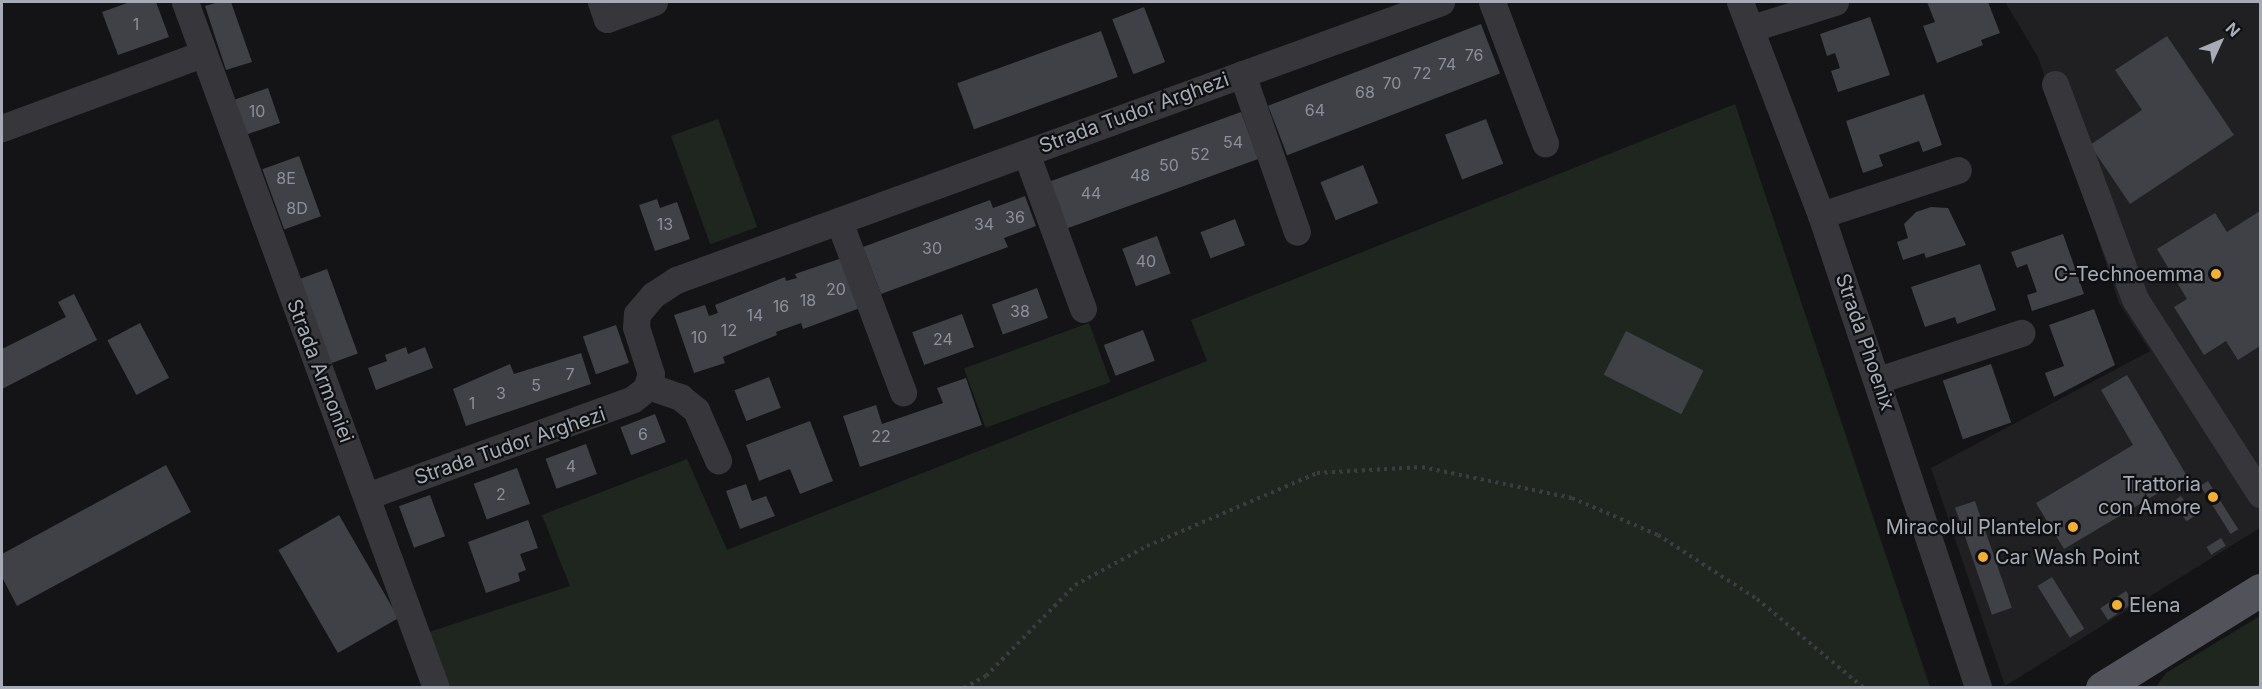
<!DOCTYPE html>
<style>
body{margin:0}
#map{position:relative;width:2262px;height:689px;overflow:hidden;background:#141416;font-family:Inter,sans-serif}
div>[style]{position:absolute}
.built>*{inset:0;background:#202023}
.green>*{inset:0;background:#1f2620;transform-origin:0 0}
.building>*{inset:0;background:#404146;transform-origin:0 0}
.path>*{height:4px;margin-top:-2px;transform-origin:0;background:repeating-linear-gradient(90deg,#3c3d42 0 3px,transparent 0 7.5px)}
.minor>*{height:27px;margin:-13.5px;padding:0 13.5px;transform-origin:13.5px;border-radius:13.5px;background:#36363b}
.major>*{height:33px;margin:-16.5px;padding:0 16.5px;transform-origin:16.5px;border-radius:16.5px;background:#52535a}
.dots>*{width:16px;height:16px;translate:-50% -50%;box-sizing:border-box;border:3px solid #0f0f11;border-radius:50%}
span{translate:-50% -50%;white-space:nowrap;text-align:center;line-height:1.15;-webkit-text-stroke:4.5px #0f0f11;paint-order:stroke}
.number-label{font-size:16px;color:#8c909a}
.number-label span{-webkit-text-stroke-width:0}
.street-label{font-size:20px;color:#a6abb6}
.poi-label{font-size:20px;color:#a6abb6}
.right{translate:-100% -50%;text-align:right}
.left{translate:0 -50%;text-align:left}
.frame{position:absolute;inset:0;border:3px solid #a6abb6;pointer-events:none}
.north{position:absolute;left:2190px;top:12px;width:60px;height:60px;-webkit-text-stroke:4px #0f0f11;paint-order:stroke;rotate:46deg;font-size:16px;font-weight:700;line-height:24px;text-align:center;color:#a6abb6}
.north::after{content:'';display:block;margin:auto;width:21px;height:27px;background:#a6abb6;clip-path:polygon(50% 0,100% 100%,50% 72%,0 100%)}
</style>
<div id="map">
<div class="built">
<div style="clip-path:polygon(2005px 2px,2260px 2px,2260px 528px,2005px 686px,1931px 468px,2150px 351px,2119px 303px,2038px 57px)"></div>
</div>
<div class="green">
<div style="clip-path:polygon(1735px 104px,1930px 687px,437px 688px,417px 636px,570px 586px,542px 515px,687px 459px,727px 550px,1207px 361px,1191px 320px)"></div>
<div style="left:718px;top:119px;width:115px;height:50px;rotate:70deg"></div>
<div style="left:1089px;top:323px;width:63px;height:133px;rotate:70deg"></div>
<div style="clip-path:polygon(2260px 616px,2260px 687px,2156px 687px,2166px 673px)"></div>
</div>
<div class="building">
<div style="clip-path:polygon(130px 2px,156px 2px,169px 37px,118px 55px,102px 12px)"></div>
<div style="clip-path:polygon(219px 2px,231px 2px,252px 62px,226px 70px,205px 6px)"></div>
<div style="clip-path:polygon(1927px 2px,1988px 2px,2000px 33px,1981px 40px,1983px 45px,1937px 63px,1923px 26px,1935px 22px)"></div>
<div style="left:1144px;top:7px;width:59px;height:34px;rotate:69deg"></div>
<div style="clip-path:polygon(1870px 17px,1890px 75px,1838px 92px,1831px 71px,1840px 68px,1835px 53px,1827px 56px,1820px 34px)"></div>
<div style="left:1481px;top:24px;width:53px;height:228px;rotate:69deg"></div>
<div style="left:1101px;top:31px;width:49px;height:153px;rotate:70deg"></div>
<div style="clip-path:polygon(2167px 36px,2234px 135px,2130px 204px,2090px 145px,2142px 110px,2115px 70px)"></div>
<div style="left:268px;top:88px;width:37px;height:36px;rotate:71deg"></div>
<div style="clip-path:polygon(1924px 94px,1942px 145px,1923px 152px,1919px 141px,1879px 155px,1883px 166px,1863px 173px,1846px 121px)"></div>
<div style="left:1241px;top:112px;width:50px;height:205px;rotate:70deg"></div>
<div style="left:1486px;top:119px;width:48px;height:44px;rotate:69deg"></div>
<div style="left:299px;top:156px;width:64px;height:39px;rotate:70deg"></div>
<div style="left:1363px;top:165px;width:41px;height:46px;rotate:68deg"></div>
<div style="clip-path:polygon(1025px 196px,1036px 226px,1004px 238px,1008px 247px,881px 294px,863px 247px,990px 200px,993px 208px)"></div>
<div style="clip-path:polygon(657px 199px,660px 208px,677px 202px,690px 239px,655px 251px,639px 205px)"></div>
<div style="clip-path:polygon(1931px 207px,1948px 208px,1966px 245px,1926px 258px,1924px 253px,1903px 260px,1897px 242px,1908px 238px,1904px 224px,1916px 212px)"></div>
<div style="clip-path:polygon(2260px 211px,2260px 346px,2238px 360px,2226px 341px,2204px 355px,2174px 307px,2187px 299px,2157px 249px,2215px 213px,2227px 232px)"></div>
<div style="left:1235px;top:219px;width:28px;height:37px;rotate:69deg"></div>
<div style="clip-path:polygon(2063px 234px,2084px 294px,2032px 311px,2027px 295px,2037px 292px,2027px 264px,2017px 268px,2011px 252px)"></div>
<div style="left:1157px;top:236px;width:40px;height:37px;rotate:70deg"></div>
<div style="clip-path:polygon(842px 258px,860px 308px,803px 329px,801px 323px,776px 332px,777px 335px,723px 357px,725px 363px,694px 373px,674px 315px,705px 305px,709px 316px,718px 313px,715px 305px,785px 277px,786px 281px,797px 278px,795px 274px)"></div>
<div style="clip-path:polygon(1980px 264px,1996px 310px,1957px 324px,1955px 317px,1925px 327px,1911px 287px)"></div>
<div style="left:327px;top:269px;width:90px;height:32px;rotate:70deg"></div>
<div style="left:1037px;top:288px;width:32px;height:48px;rotate:70deg"></div>
<div style="clip-path:polygon(74px 294px,97px 340px,2px 389px,2px 349px,66px 317px,58px 302px)"></div>
<div style="clip-path:polygon(2094px 309px,2115px 365px,2054px 397px,2045px 373px,2064px 366px,2049px 325px)"></div>
<div style="left:962px;top:314px;width:35px;height:53px;rotate:70deg"></div>
<div style="left:140px;top:323px;width:62px;height:37px;rotate:62deg"></div>
<div style="left:616px;top:325px;width:40px;height:35px;rotate:71deg"></div>
<div style="left:1143px;top:330px;width:33px;height:42px;rotate:69deg"></div>
<div style="left:1626px;top:331px;width:87px;height:49px;rotate:27deg"></div>
<div style="clip-path:polygon(406px 347px,408px 354px,425px 347px,433px 368px,376px 390px,368px 368px,387px 361px,385px 355px)"></div>
<div style="clip-path:polygon(581px 353px,591px 384px,466px 426px,453px 389px,510px 364px,514px 374px)"></div>
<div style="left:1991px;top:364px;width:62px;height:51px;rotate:71deg"></div>
<div style="clip-path:polygon(2127px 375px,2187px 476px,2064px 549px,2036px 503px,2133px 445px,2101px 390px)"></div>
<div style="left:769px;top:377px;width:33px;height:37px;rotate:69deg"></div>
<div style="clip-path:polygon(966px 378px,982px 425px,860px 467px,843px 416px,876px 405px,882px 424px,943px 403px,937px 388px)"></div>
<div style="left:655px;top:414px;width:30px;height:37px;rotate:69deg"></div>
<div style="clip-path:polygon(810px 421px,833px 481px,800px 494px,790px 469px,759px 481px,746px 445px)"></div>
<div style="left:586px;top:444px;width:32px;height:43px;rotate:70deg"></div>
<div style="clip-path:polygon(166px 465px,191px 512px,17px 606px,2px 577px,2px 554px)"></div>
<div style="left:517px;top:468px;width:38px;height:46px;rotate:70deg"></div>
<div style="left:2208px;top:481px;width:57px;height:9px;rotate:58deg"></div>
<div style="clip-path:polygon(746px 484px,752px 501px,766px 496px,775px 516px,740px 529px,726px 491px)"></div>
<div style="left:430px;top:495px;width:44px;height:33px;rotate:70deg"></div>
<div style="left:2181px;top:496px;width:24px;height:10px;rotate:55deg"></div>
<div style="left:1975px;top:501px;width:113px;height:21px;rotate:71deg"></div>
<div style="left:339px;top:515px;width:119px;height:70px;rotate:60deg"></div>
<div style="clip-path:polygon(528px 520px,538px 548px,520px 554px,526px 570px,518px 573px,520px 581px,486px 593px,468px 542px)"></div>
<div style="left:2221px;top:538px;width:9px;height:17px;rotate:58deg"></div>
<div style="left:2052px;top:577px;width:61px;height:17px;rotate:58deg"></div>
<div style="left:2126px;top:591px;width:14px;height:31px;rotate:56deg"></div>
</div>
<div class="path">
<div style="left:964px;top:688px;width:25px;rotate:-29deg"></div>
<div style="left:986px;top:676px;width:127px;rotate:-45.6deg"></div>
<div style="left:1075px;top:585px;width:82px;rotate:-28.4deg"></div>
<div style="left:1147px;top:546px;width:185px;rotate:-23.2deg"></div>
<div style="left:1317px;top:473px;width:105px;rotate:-3.3deg"></div>
<div style="left:1422px;top:467px;width:153px;rotate:11.7deg"></div>
<div style="left:1572px;top:498px;width:94px;rotate:23.3deg"></div>
<div style="left:1658px;top:535px;width:118px;rotate:32.9deg"></div>
<div style="left:1757px;top:599px;width:139px;rotate:39.8deg"></div>
</div>
<div class="minor">
<div style="left:185px;top:2px;width:730px;rotate:69.9deg"></div>
<div style="left:601px;top:2px;width:18px;rotate:71deg"></div>
<div style="left:607px;top:19px;width:50px;rotate:-19.9deg"></div>
<div style="left:1492px;top:2px;width:151px;rotate:69.4deg"></div>
<div style="left:1740px;top:2px;width:228px;rotate:69.2deg"></div>
<div style="left:1821px;top:215px;width:498px;rotate:71.6deg"></div>
<div style="left:1752px;top:28px;width:87px;rotate:-17.4deg"></div>
<div style="left:1242px;top:74px;width:167px;rotate:70.8deg"></div>
<div style="left:2055px;top:84px;width:229px;rotate:69.6deg"></div>
<div style="left:2135px;top:299px;width:232px;rotate:57.3deg"></div>
<div style="left:2px;top:128px;width:213px;rotate:-20.3deg"></div>
<div style="left:1026px;top:153px;width:166px;rotate:69.9deg"></div>
<div style="left:1821px;top:215px;width:144px;rotate:-18.2deg"></div>
<div style="left:839px;top:221px;width:183px;rotate:69.5deg"></div>
<div style="left:1878px;top:380px;width:151px;rotate:-18.2deg"></div>
<div style="left:648px;top:386px;width:34px;rotate:19deg"></div>
<div style="left:680px;top:397px;width:21px;rotate:39deg"></div>
<div style="left:696px;top:410px;width:55px;rotate:66.3deg"></div>
<div style="left:367px;top:496px;width:283px;rotate:-20deg"></div>
<div style="left:633px;top:399px;width:16px;rotate:-38deg"></div>
<div style="left:646px;top:389px;width:16px;rotate:-72deg"></div>
<div style="left:651px;top:374px;width:49px;rotate:-107.7deg"></div>
<div style="left:636px;top:327px;width:13px;rotate:-86deg"></div>
<div style="left:637px;top:314px;width:25px;rotate:-50deg"></div>
<div style="left:653px;top:295px;width:27px;rotate:-33deg"></div>
<div style="left:676px;top:280px;width:814px;rotate:-19.97deg"></div>
</div>
<div class="major">
<div style="left:2102px;top:688px;width:186px;rotate:-31.8deg"></div>
</div>
<div class="dots">
<div style="left:2216px;top:274px;background:#f0b033"></div>
<div style="left:2213px;top:497px;background:#f0b033"></div>
<div style="left:2073px;top:527px;background:#f0b033"></div>
<div style="left:1983px;top:557px;background:#f0b033"></div>
<div style="left:2117px;top:605px;background:#f0b033"></div>
</div>
<div class="number-label">
<span style="left:136px;top:24px">1</span>
<span style="left:1474px;top:55px">76</span>
<span style="left:1447px;top:64px">74</span>
<span style="left:1422px;top:73px">72</span>
<span style="left:1392px;top:83px">70</span>
<span style="left:1365px;top:92px">68</span>
<span style="left:1315px;top:110px">64</span>
<span style="left:257px;top:111px">10</span>
<span style="left:1233px;top:142px">54</span>
<span style="left:1200px;top:154px">52</span>
<span style="left:1169px;top:165px">50</span>
<span style="left:1140px;top:175px">48</span>
<span style="left:286px;top:178px">8E</span>
<span style="left:1091px;top:193px">44</span>
<span style="left:297px;top:208px">8D</span>
<span style="left:1015px;top:217px">36</span>
<span style="left:665px;top:224px">13</span>
<span style="left:984px;top:224px">34</span>
<span style="left:932px;top:248px">30</span>
<span style="left:1146px;top:261px">40</span>
<span style="left:836px;top:289px">20</span>
<span style="left:808px;top:300px">18</span>
<span style="left:781px;top:306px">16</span>
<span style="left:1020px;top:311px">38</span>
<span style="left:755px;top:315px">14</span>
<span style="left:729px;top:330px">12</span>
<span style="left:699px;top:337px">10</span>
<span style="left:943px;top:339px">24</span>
<span style="left:570px;top:374px">7</span>
<span style="left:536px;top:385px">5</span>
<span style="left:501px;top:393px">3</span>
<span style="left:472px;top:403px">1</span>
<span style="left:643px;top:434px">6</span>
<span style="left:881px;top:436px">22</span>
<span style="left:571px;top:466px">4</span>
<span style="left:501px;top:494px">2</span>
</div>
<div class="street-label">
<span style="left:1134px;top:113px;rotate:-20deg">Strada Tudor Arghezi</span>
<span style="left:1865px;top:342px;rotate:71deg">Strada Phoenix</span>
<span style="left:320px;top:371px;rotate:69deg">Strada Armoniei</span>
<span style="left:510px;top:446px;rotate:-19deg">Strada Tudor Arghezi</span>
</div>
<div class="poi-label">
<span class="right" style="left:2204px;top:274px">C-Technoemma</span>
<span class="right" style="left:2201px;top:496px">Trattoria<br>con Amore</span>
<span class="right" style="left:2061px;top:527px">Miracolul Plantelor</span>
<span class="left" style="left:1995px;top:557px">Car Wash Point</span>
<span class="left" style="left:2129px;top:605px">Elena</span>
</div>
<div class="frame"></div>
<div class="north">N</div>
</div>
